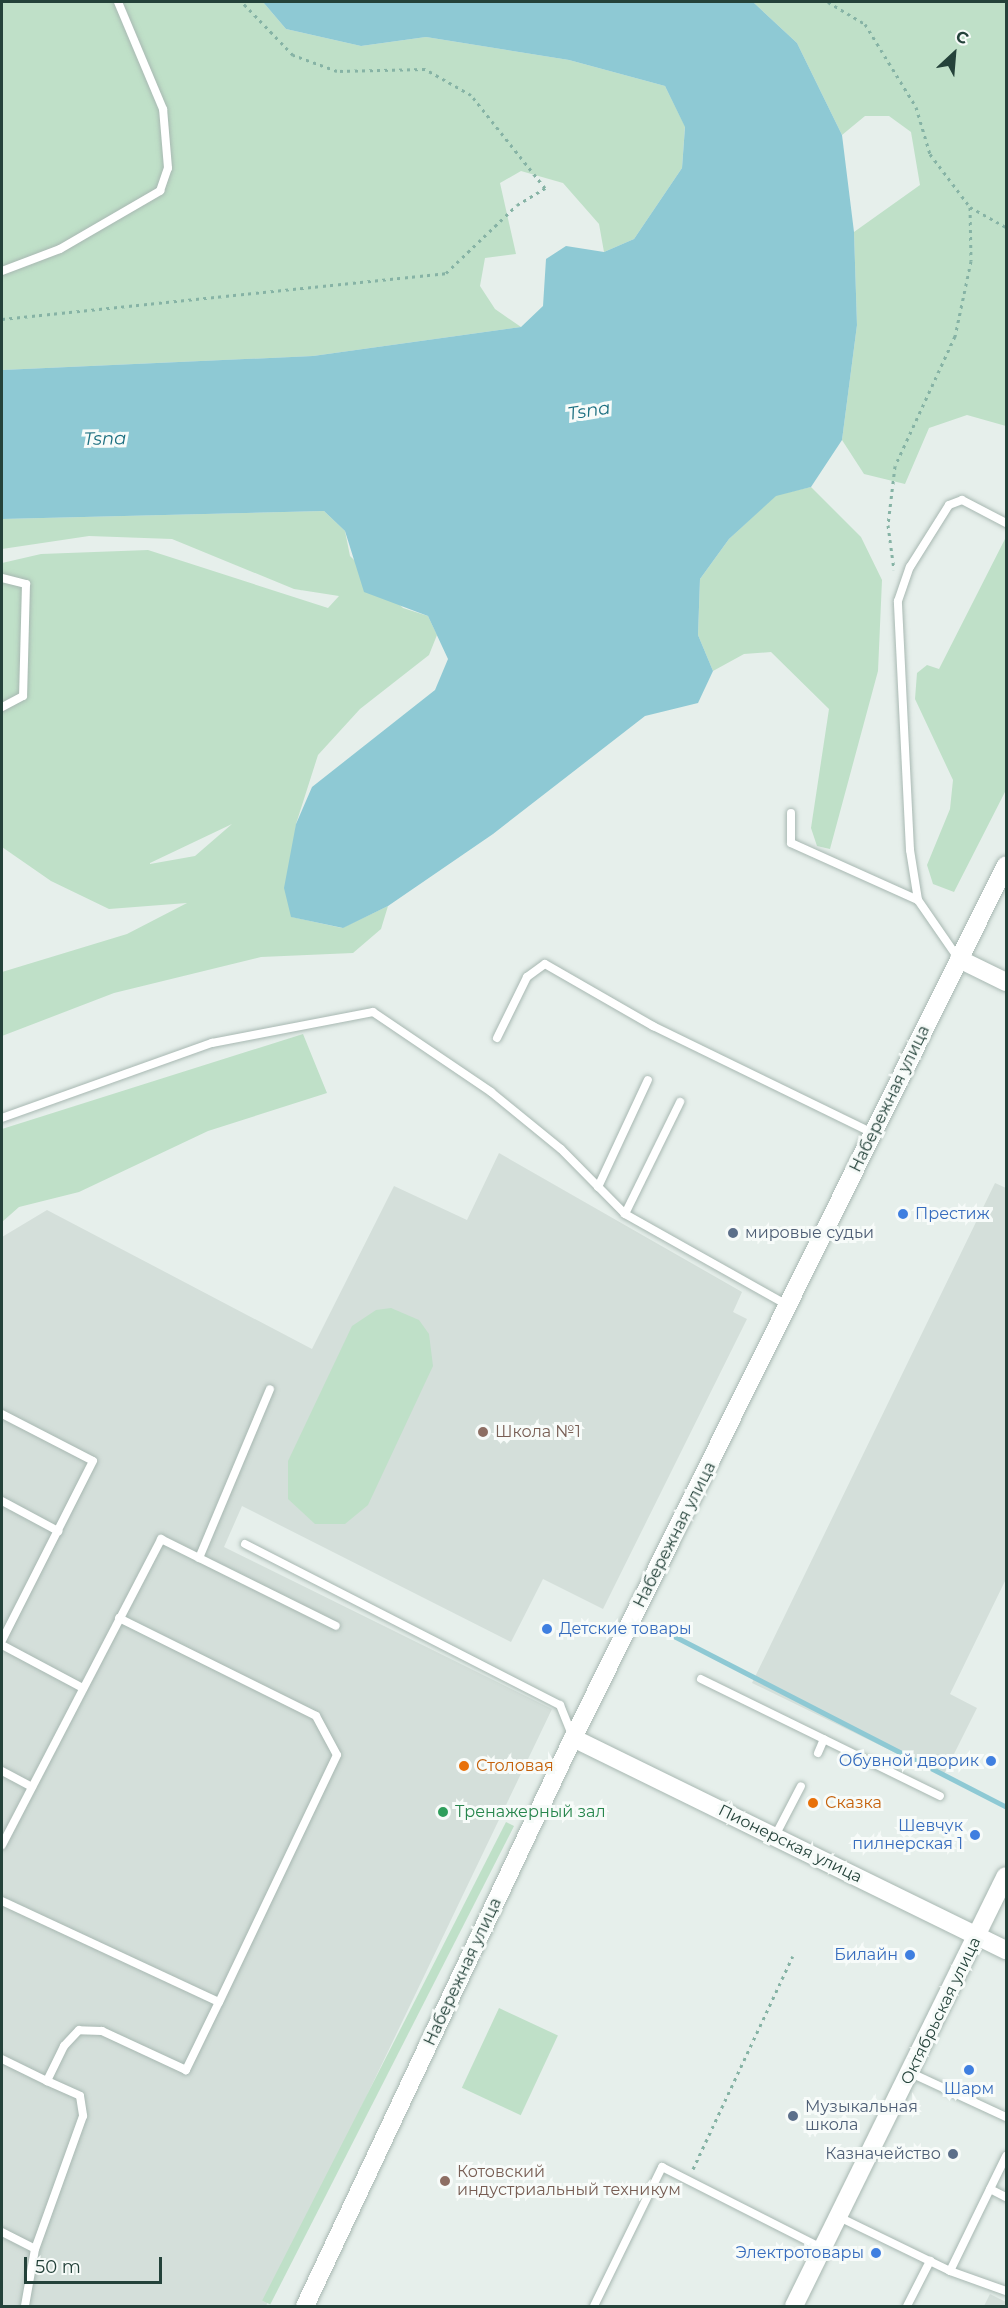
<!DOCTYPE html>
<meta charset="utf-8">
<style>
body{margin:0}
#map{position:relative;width:1008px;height:2308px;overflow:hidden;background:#e6efeb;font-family:Montserrat,sans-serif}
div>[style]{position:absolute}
.built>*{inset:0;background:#d4dfda}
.green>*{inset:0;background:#bfe0c8;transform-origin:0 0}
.water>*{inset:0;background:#8ec9d4}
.stream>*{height:5px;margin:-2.5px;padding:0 2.5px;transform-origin:2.5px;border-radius:2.5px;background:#8ec9d4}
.path>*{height:3px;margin-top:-1.5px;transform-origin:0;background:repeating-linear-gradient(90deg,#86b3a5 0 3px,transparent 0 7.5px)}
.roads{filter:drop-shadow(0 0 2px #a8b8b2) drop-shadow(0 0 2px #a8b8b2)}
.lane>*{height:8px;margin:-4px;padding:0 4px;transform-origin:4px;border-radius:4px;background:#fff}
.secondary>*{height:18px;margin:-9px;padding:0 9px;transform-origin:9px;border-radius:9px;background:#fff}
.dots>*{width:16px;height:16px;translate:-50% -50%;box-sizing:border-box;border:3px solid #f7fbf9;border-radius:50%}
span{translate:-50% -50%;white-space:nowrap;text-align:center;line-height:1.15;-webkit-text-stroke:6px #f7fbf9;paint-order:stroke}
.street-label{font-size:16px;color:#24423a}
.shop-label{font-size:16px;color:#366cbe}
.left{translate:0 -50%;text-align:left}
.right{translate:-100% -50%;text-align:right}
.service-label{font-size:16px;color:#4e5e75}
.education-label{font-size:16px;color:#785e54}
.food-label{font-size:16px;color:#c56008}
.leisure-label{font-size:16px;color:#27864d}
.water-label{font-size:18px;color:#1c6f80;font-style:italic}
.frame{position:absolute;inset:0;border:3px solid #24423a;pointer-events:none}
.north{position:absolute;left:924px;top:24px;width:60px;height:60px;-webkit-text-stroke:4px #f7fbf9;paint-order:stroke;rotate:26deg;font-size:16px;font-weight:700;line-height:24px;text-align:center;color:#24423a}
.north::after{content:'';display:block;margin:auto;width:21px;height:27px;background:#24423a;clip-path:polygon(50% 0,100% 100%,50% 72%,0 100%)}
.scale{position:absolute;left:24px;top:2257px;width:138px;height:27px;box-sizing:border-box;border:3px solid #24423a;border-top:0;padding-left:8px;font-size:18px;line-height:21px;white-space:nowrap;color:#24423a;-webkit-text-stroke:4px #f7fbf9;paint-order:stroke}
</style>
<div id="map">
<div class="built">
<div style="clip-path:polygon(499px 1153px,742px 1292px,733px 1312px,747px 1319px,603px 1609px,543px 1579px,511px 1642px,242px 1506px,224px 1547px,552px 1709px,266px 2306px,2px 2306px,2px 1237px,47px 1210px,312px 1349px,394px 1186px,467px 1220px)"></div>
<div style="clip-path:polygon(995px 1183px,1006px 1188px,1006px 1579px,950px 1694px,977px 1708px,943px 1776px,752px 1683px)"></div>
<div style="clip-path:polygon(990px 2294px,1006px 2302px,1006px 2306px,984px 2306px)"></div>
</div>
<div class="green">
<div style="clip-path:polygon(2px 2px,263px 2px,286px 29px,361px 46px,426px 37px,569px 60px,665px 86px,685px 126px,682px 168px,634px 239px,604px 252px,599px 224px,563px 183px,521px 171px,500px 183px,516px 254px,485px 258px,480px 286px,495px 309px,521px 327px,313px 356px,2px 370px)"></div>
<div style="clip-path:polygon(753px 2px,1006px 2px,1006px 426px,967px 415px,929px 428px,905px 484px,864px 474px,842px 440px,857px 325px,854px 232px,920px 185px,911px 132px,889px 116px,865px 116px,842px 135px,797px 43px)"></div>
<div style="clip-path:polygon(811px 487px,861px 537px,882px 580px,878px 671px,830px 849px,817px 846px,811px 828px,829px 709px,771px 652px,744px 654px,713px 671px,698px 635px,700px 579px,729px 539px,776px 495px)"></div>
<div style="clip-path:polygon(evenodd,324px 511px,345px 531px,350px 556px,403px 608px,428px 616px,437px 635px,429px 655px,360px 709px,318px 755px,296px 824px,292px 917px,342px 928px,388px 906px,381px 929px,353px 953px,261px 957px,114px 993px,2px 1036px,2px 972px,127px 934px,187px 903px,109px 909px,51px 881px,2px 847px,2px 563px,41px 554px,148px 550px,328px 608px,339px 596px,294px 589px,172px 539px,89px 536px,2px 549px,2px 519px,324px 511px,232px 824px,195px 856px,150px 864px,150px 863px,232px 824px)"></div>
<div style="clip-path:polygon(1006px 537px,1006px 790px,954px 892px,933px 884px,927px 865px,950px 809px,953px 780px,915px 699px,917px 673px,927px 665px,939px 669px)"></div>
<div style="clip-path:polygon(303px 1034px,327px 1093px,208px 1131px,79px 1192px,19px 1207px,2px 1222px,2px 1129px)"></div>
<div style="clip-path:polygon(391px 1308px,419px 1320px,429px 1334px,433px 1366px,368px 1505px,345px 1524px,315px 1524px,288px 1499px,288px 1461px,352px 1326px,376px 1310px)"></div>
<div style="left:506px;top:1822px;width:9px;height:537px;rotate:27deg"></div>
<div style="left:499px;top:2008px;width:65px;height:88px;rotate:25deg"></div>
</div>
<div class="water">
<div style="clip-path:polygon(263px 2px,753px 2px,797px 43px,842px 135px,854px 232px,857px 325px,842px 440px,811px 487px,776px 496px,729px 539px,700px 579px,698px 635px,713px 671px,698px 703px,645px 716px,493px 834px,388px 906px,343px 928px,291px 917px,284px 888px,296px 824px,312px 787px,435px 690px,448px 659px,428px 616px,364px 592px,345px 531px,324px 511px,2px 519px,2px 370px,313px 356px,521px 327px,543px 306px,546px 259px,566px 246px,604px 252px,634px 239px,682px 168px,685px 127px,665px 86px,569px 60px,426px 37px,361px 46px,286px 29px)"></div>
</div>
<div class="stream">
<div style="left:666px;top:1632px;width:382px;rotate:27.2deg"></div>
</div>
<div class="path">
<div style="left:828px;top:2px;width:43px;rotate:30.7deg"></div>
<div style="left:865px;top:24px;width:97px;rotate:58.4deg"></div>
<div style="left:916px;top:107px;width:49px;rotate:73.4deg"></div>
<div style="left:930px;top:154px;width:66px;rotate:53deg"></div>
<div style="left:970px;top:207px;width:54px;rotate:88.9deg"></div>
<div style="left:971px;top:261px;width:77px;rotate:102deg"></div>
<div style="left:955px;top:336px;width:143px;rotate:114.8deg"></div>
<div style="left:895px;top:466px;width:59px;rotate:96.8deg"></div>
<div style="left:888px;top:525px;width:45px;rotate:82.4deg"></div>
<div style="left:970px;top:207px;width:41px;rotate:29.1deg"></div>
<div style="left:2px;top:319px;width:446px;rotate:-5.9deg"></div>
<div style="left:446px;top:273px;width:98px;rotate:-43.8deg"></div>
<div style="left:517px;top:205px;width:33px;rotate:-31deg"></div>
<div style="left:545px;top:188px;width:119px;rotate:-128.5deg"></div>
<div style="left:471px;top:95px;width:53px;rotate:-150.5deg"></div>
<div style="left:425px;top:69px;width:88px;rotate:178.7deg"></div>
<div style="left:337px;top:71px;width:47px;rotate:-160deg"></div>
<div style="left:293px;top:55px;width:74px;rotate:-133.9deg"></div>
<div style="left:693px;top:2169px;width:235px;rotate:-64.9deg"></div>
</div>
<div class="roads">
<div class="lane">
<div style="left:2px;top:271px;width:62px;rotate:-20.8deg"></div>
<div style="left:60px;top:249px;width:116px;rotate:-30.1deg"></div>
<div style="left:160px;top:191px;width:24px;rotate:-71deg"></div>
<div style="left:168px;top:168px;width:59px;rotate:-94.8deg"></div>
<div style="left:163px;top:109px;width:116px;rotate:-112.8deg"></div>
<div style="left:2px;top:578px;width:25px;rotate:14deg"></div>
<div style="left:26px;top:584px;width:112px;rotate:91.5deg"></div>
<div style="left:23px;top:696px;width:24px;rotate:152deg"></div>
<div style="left:791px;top:813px;width:30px;rotate:90deg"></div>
<div style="left:791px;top:843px;width:139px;rotate:24.2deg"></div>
<div style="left:958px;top:958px;width:70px;rotate:-124.6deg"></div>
<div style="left:918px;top:900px;width:51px;rotate:-99.1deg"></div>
<div style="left:910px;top:850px;width:249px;rotate:-92.8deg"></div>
<div style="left:898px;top:601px;width:36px;rotate:-71deg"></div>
<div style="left:910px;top:567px;width:73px;rotate:-57.8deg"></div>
<div style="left:949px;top:505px;width:14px;rotate:-21deg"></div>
<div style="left:962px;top:500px;width:50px;rotate:27.6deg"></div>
<div style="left:497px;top:1038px;width:68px;rotate:-63.8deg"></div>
<div style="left:527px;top:977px;width:22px;rotate:-36deg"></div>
<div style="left:545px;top:964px;width:125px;rotate:29.9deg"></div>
<div style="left:653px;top:1026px;width:244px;rotate:26deg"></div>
<div style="left:2px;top:1118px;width:223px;rotate:-19.7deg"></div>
<div style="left:212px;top:1043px;width:164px;rotate:-10.9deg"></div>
<div style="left:373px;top:1012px;width:143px;rotate:34.1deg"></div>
<div style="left:491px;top:1092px;width:90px;rotate:39.2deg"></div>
<div style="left:561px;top:1149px;width:91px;rotate:45.4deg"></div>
<div style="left:625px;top:1214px;width:186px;rotate:29.3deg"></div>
<div style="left:598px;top:1187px;width:118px;rotate:-65deg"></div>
<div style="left:625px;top:1214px;width:125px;rotate:-63.8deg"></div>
<div style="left:2px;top:1414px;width:102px;rotate:27.3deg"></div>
<div style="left:93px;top:1461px;width:201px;rotate:116.9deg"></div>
<div style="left:2px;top:1501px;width:64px;rotate:28.2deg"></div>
<div style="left:245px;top:1544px;width:354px;rotate:27.1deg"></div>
<div style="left:560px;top:1705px;width:31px;rotate:68deg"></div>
<div style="left:199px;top:1558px;width:183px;rotate:-67.2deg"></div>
<div style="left:119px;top:1618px;width:220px;rotate:26.4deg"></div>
<div style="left:316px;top:1716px;width:44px;rotate:61.7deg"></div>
<div style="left:337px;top:1755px;width:274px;rotate:115.5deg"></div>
<div style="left:2px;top:1645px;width:92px;rotate:28deg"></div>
<div style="left:701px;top:1679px;width:266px;rotate:26.1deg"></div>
<div style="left:818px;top:1753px;width:15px;rotate:-67deg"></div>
<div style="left:2px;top:1771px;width:34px;rotate:28deg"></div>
<div style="left:775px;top:1836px;width:56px;rotate:-62.5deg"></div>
<div style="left:2px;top:1845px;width:345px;rotate:-62.5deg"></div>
<div style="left:161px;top:1539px;width:195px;rotate:26.4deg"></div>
<div style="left:2px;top:1901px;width:239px;rotate:25deg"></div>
<div style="left:219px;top:2002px;width:76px;rotate:115.9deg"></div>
<div style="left:186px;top:2070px;width:93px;rotate:-155.1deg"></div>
<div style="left:102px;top:2031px;width:23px;rotate:-178deg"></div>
<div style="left:79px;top:2030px;width:22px;rotate:133deg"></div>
<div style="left:64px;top:2046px;width:39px;rotate:116deg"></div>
<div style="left:47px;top:2081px;width:36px;rotate:24deg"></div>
<div style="left:80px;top:2096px;width:20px;rotate:81deg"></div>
<div style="left:83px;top:2116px;width:141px;rotate:109.8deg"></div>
<div style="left:35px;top:2249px;width:58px;rotate:100deg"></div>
<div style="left:2px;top:2059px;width:50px;rotate:26.1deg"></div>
<div style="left:911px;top:2073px;width:105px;rotate:24.9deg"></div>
<div style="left:990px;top:2189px;width:18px;rotate:27deg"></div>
<div style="left:839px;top:2217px;width:123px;rotate:25.9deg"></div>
<div style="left:950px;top:2271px;width:59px;rotate:19.7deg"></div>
<div style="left:2px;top:2232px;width:37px;rotate:27deg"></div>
<div style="left:950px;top:2271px;width:128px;rotate:-64deg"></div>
<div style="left:594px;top:2306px;width:155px;rotate:-63.9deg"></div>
<div style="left:662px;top:2167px;width:179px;rotate:26.9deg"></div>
<div style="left:907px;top:2306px;width:51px;rotate:-62.9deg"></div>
</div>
<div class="secondary">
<div style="left:959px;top:959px;width:52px;rotate:26.1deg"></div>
<div style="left:573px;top:1738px;width:482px;rotate:26.1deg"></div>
<div style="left:305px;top:2306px;width:628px;rotate:-64.74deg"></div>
<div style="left:573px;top:1738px;width:974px;rotate:-63.62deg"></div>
<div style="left:794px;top:2306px;width:479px;rotate:-63.8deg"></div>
</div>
</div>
<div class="dots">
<div style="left:903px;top:1214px;background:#3f7fe0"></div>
<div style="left:733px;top:1233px;background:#5c6f8a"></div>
<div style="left:483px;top:1432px;background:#8d6e63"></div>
<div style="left:547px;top:1629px;background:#3f7fe0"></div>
<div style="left:991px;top:1761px;background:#3f7fe0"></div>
<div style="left:464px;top:1766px;background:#e8710a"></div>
<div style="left:813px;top:1803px;background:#e8710a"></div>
<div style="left:443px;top:1812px;background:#2e9e5b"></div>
<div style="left:975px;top:1835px;background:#3f7fe0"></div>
<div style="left:910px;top:1955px;background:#3f7fe0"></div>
<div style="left:969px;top:2070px;background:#3f7fe0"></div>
<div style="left:793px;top:2116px;background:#5c6f8a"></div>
<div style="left:953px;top:2154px;background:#5c6f8a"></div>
<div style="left:445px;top:2181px;background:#8d6e63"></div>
<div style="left:876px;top:2253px;background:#3f7fe0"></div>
</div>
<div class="street-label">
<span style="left:890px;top:1099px;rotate:-64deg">Набережная улица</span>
<span style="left:675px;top:1535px;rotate:-63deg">Набережная улица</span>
<span style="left:790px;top:1844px;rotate:26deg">Пионерская улица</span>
<span style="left:463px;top:1972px;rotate:-65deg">Набережная улица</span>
<span style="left:941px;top:2011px;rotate:-64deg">Октябрьская улица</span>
</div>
<div class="shop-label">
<span class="left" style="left:915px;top:1214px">Престиж</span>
<span class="left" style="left:559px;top:1629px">Детские товары</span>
<span class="right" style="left:979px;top:1761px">Обувной дворик</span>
<span class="right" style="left:963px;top:1835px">Шевчук<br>пилнерская 1</span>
<span class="right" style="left:898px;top:1955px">Билайн</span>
<span style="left:969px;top:2089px">Шарм</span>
<span class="right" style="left:864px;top:2253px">Электротовары</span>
</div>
<div class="service-label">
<span class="left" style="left:745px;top:1233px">мировые судьи</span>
<span class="left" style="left:805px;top:2116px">Музыкальная<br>школа</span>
<span class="right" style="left:941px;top:2154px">Казначейство</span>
</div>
<div class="education-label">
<span class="left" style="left:495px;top:1432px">Школа №1</span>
<span class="left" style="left:457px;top:2181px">Котовский<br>индустриальный техникум</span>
</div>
<div class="food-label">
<span class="left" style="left:476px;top:1766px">Столовая</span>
<span class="left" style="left:825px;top:1803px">Сказка</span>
</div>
<div class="leisure-label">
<span class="left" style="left:455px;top:1812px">Тренажерный зал</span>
</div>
<div class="water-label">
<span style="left:589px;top:411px;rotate:-9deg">Tsna</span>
<span style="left:105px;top:439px;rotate:-1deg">Tsna</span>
</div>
<div class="frame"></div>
<div class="north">С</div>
<div class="scale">50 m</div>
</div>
